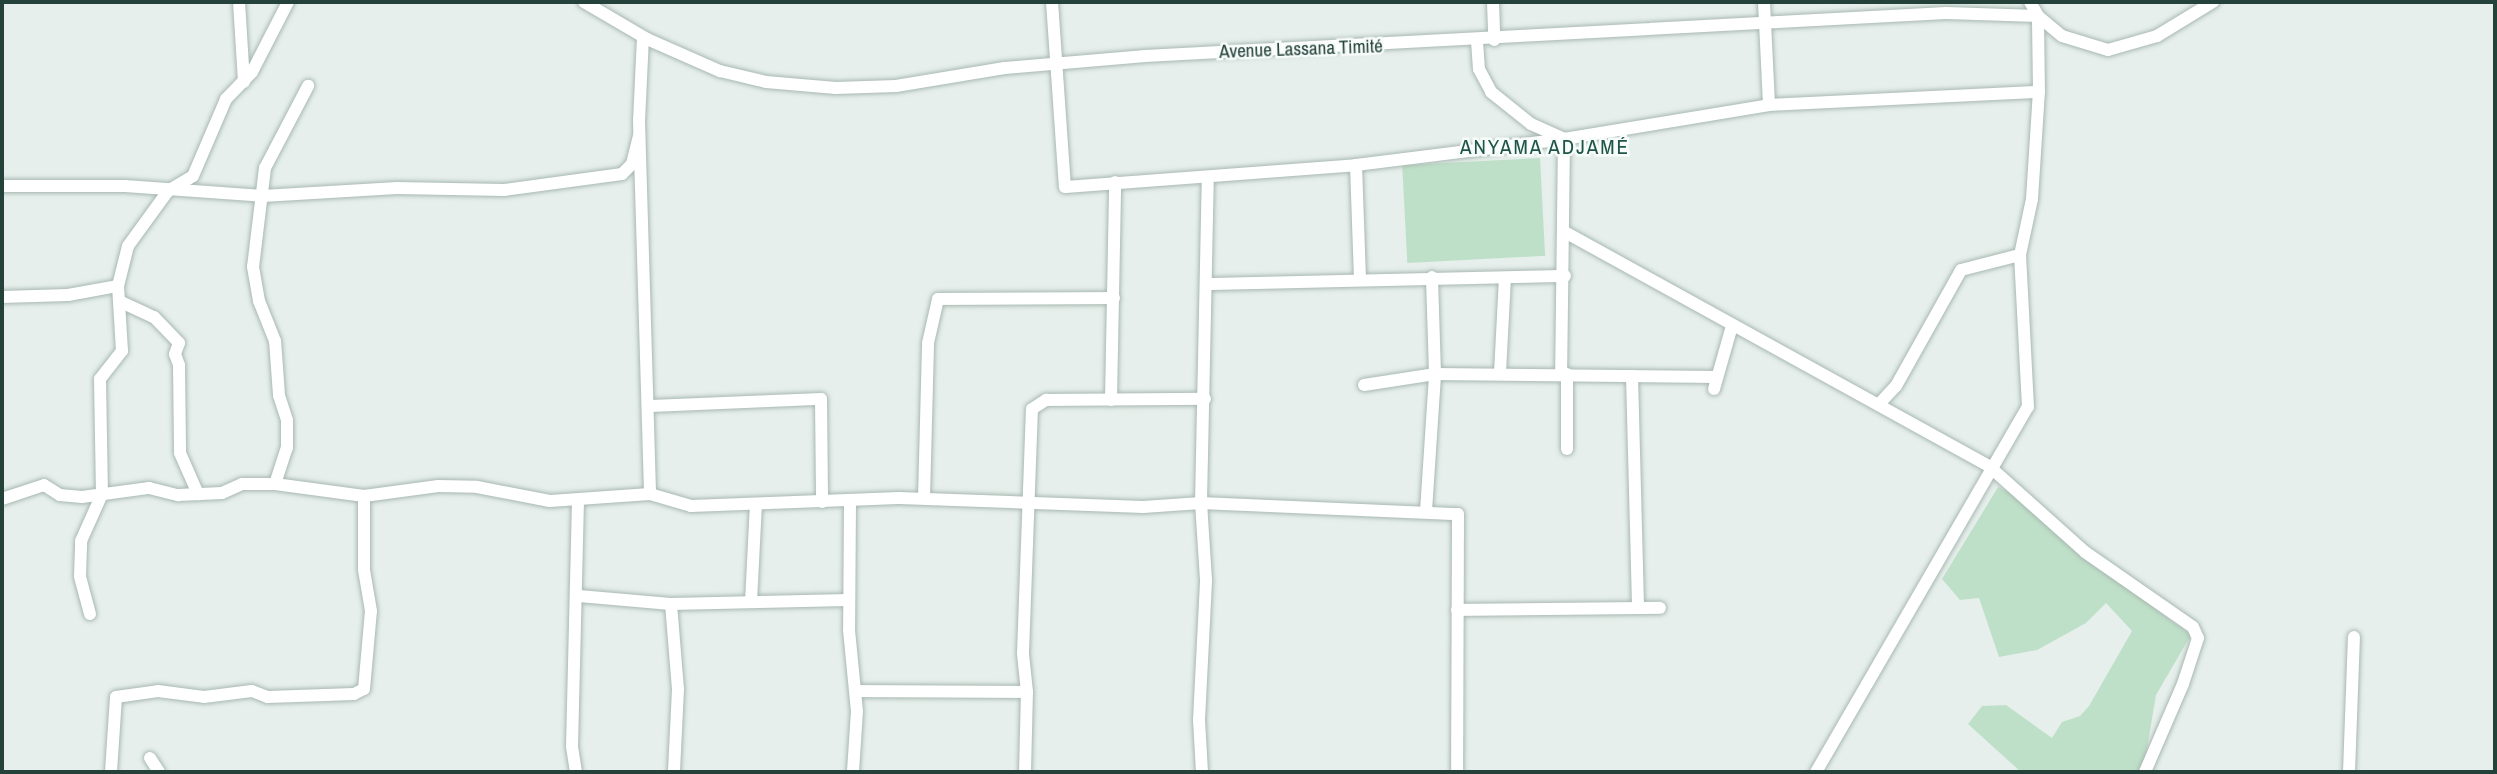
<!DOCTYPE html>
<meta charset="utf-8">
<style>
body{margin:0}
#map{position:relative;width:2497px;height:774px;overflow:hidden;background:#e6efeb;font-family:"Archivo Narrow",sans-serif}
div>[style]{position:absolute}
.green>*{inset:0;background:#bfe0c8;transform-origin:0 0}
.roads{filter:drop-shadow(0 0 2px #a8b8b2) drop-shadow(0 0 2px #a8b8b2)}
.minor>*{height:12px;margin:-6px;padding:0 6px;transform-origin:6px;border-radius:6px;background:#fff}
span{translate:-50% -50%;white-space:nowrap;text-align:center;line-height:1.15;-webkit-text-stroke:5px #f7fbf9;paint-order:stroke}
.street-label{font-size:19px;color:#24423a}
.neighbourhood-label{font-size:21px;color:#1f5548;letter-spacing:2px}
.frame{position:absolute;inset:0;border:4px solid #24423a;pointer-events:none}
</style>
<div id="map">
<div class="green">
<div style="left:1540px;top:158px;width:98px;height:138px;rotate:87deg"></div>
<div style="clip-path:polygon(1998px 487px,2021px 498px,2128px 589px,2191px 635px,2156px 695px,2143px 772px,2021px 772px,1968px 724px,1982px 706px,2006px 705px,2052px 738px,2062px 722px,2080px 716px,2089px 706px,2132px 631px,2106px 603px,2086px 623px,2037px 650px,1999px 657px,1979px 598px,1960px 600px,1942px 579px)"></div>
</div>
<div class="roads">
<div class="minor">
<div style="left:239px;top:2px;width:80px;rotate:86.4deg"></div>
<div style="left:584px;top:2px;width:73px;rotate:30.4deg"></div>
<div style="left:647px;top:39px;width:80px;rotate:23.7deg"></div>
<div style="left:720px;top:71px;width:47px;rotate:13.4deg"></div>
<div style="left:766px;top:82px;width:70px;rotate:4.9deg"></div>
<div style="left:836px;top:88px;width:60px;rotate:-1.9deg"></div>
<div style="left:896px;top:86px;width:110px;rotate:-9.4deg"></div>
<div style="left:1005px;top:68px;width:141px;rotate:-4.9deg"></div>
<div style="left:1145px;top:56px;width:802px;rotate:-3.07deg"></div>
<div style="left:1946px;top:13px;width:92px;rotate:1.9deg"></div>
<div style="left:1052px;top:2px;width:185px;rotate:86deg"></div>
<div style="left:1065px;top:187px;width:292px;rotate:-4.3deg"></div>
<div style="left:1356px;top:165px;width:210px;rotate:-7.1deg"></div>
<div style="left:1564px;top:139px;width:208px;rotate:-9.4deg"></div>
<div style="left:1769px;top:105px;width:270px;rotate:-2.8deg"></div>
<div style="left:2039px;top:92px;width:76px;rotate:-90.8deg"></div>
<div style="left:1493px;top:2px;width:38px;rotate:88deg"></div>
<div style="left:1764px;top:2px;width:103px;rotate:87.2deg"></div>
<div style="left:2030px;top:2px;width:16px;rotate:60deg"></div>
<div style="left:2038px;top:16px;width:31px;rotate:40deg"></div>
<div style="left:2062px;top:36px;width:48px;rotate:16.9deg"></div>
<div style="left:2108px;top:50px;width:51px;rotate:-15.9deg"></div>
<div style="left:2157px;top:36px;width:66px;rotate:-31.3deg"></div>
<div style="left:643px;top:37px;width:84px;rotate:92.7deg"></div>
<div style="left:639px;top:121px;width:373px;rotate:88.3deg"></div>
<div style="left:1477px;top:41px;width:28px;rotate:86deg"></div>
<div style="left:1479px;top:69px;width:26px;rotate:62deg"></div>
<div style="left:1491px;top:92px;width:51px;rotate:38.7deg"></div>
<div style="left:1531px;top:124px;width:36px;rotate:24deg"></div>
<div style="left:1564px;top:139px;width:234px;rotate:90.7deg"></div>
<div style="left:1356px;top:165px;width:113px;rotate:88deg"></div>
<div style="left:2px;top:186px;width:123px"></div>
<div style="left:125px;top:186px;width:138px;rotate:4.1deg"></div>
<div style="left:263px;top:196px;width:134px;rotate:-3.4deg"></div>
<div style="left:397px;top:188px;width:107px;rotate:1.1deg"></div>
<div style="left:504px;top:190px;width:119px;rotate:-7.7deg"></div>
<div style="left:622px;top:174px;width:14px;rotate:-45deg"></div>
<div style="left:632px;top:164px;width:29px;rotate:-76deg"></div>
<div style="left:1563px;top:231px;width:488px;rotate:28.9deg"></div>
<div style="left:1990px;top:467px;width:127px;rotate:41.8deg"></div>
<div style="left:2085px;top:552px;width:131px;rotate:34.8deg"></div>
<div style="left:2193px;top:627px;width:12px;rotate:66deg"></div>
<div style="left:2198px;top:638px;width:48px;rotate:108.1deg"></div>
<div style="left:2183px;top:684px;width:96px;rotate:113.4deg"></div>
<div style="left:1207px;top:284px;width:358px;rotate:-1.3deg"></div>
<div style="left:2px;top:297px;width:66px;rotate:-1.7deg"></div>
<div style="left:68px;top:295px;width:51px;rotate:-10.2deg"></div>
<div style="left:119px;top:301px;width:38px;rotate:25deg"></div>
<div style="left:154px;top:317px;width:36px;rotate:46deg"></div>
<div style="left:179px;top:343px;width:12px;rotate:110deg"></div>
<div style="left:175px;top:354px;width:12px;rotate:70deg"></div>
<div style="left:179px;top:365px;width:88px;rotate:89.3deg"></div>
<div style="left:180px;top:453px;width:45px;rotate:66.3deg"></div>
<div style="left:1500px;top:373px;width:95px;rotate:-87deg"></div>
<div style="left:1567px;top:374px;width:75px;rotate:90deg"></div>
<div style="left:1632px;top:376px;width:232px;rotate:88.5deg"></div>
<div style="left:1364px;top:385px;width:72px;rotate:-8.8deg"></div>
<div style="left:1435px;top:374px;width:282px;rotate:0.6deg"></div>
<div style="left:1714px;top:389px;width:66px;rotate:-74.1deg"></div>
<div style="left:1111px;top:400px;width:218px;rotate:-88.9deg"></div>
<div style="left:1880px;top:403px;width:23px;rotate:-47deg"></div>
<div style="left:1896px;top:386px;width:133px;rotate:-60.7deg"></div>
<div style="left:1961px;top:270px;width:61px;rotate:-14.3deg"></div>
<div style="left:651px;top:406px;width:170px;rotate:-2.4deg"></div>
<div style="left:821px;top:399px;width:103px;rotate:89.4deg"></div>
<div style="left:275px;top:484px;width:38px;rotate:-72deg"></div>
<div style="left:287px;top:448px;width:28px;rotate:-90deg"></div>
<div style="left:287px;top:420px;width:26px;rotate:-108deg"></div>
<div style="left:279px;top:395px;width:54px;rotate:-94.2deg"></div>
<div style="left:275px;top:341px;width:43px;rotate:-111.8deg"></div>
<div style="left:259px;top:301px;width:35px;rotate:-100deg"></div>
<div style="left:253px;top:267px;width:100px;rotate:-83.1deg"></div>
<div style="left:265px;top:168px;width:93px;rotate:-62.3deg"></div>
<div style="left:924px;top:498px;width:155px;rotate:-88.5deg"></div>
<div style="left:928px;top:343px;width:45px;rotate:-77.2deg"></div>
<div style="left:938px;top:299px;width:176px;rotate:-0.3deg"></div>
<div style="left:2px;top:499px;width:44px;rotate:-18.4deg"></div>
<div style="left:44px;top:485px;width:19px;rotate:32deg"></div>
<div style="left:60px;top:495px;width:22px;rotate:5deg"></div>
<div style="left:82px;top:497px;width:68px;rotate:-7.7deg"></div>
<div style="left:149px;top:488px;width:30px;rotate:14deg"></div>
<div style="left:178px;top:495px;width:44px;rotate:-2.6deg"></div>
<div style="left:222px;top:493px;width:22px;rotate:-24deg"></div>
<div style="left:242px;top:484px;width:33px"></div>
<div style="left:275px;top:484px;width:90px;rotate:7.7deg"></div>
<div style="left:364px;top:496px;width:75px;rotate:-7.7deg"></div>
<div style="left:438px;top:486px;width:39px;rotate:1deg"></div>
<div style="left:477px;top:487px;width:74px;rotate:10.9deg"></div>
<div style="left:550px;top:501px;width:100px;rotate:-4deg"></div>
<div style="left:650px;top:494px;width:43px;rotate:16.3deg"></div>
<div style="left:691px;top:506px;width:208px;rotate:-2.2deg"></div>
<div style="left:899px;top:498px;width:244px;rotate:2.1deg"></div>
<div style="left:1143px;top:507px;width:58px;rotate:-3.9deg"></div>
<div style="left:1201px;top:503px;width:257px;rotate:2.5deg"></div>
<div style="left:1458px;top:514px;width:258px;rotate:90.2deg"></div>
<div style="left:850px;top:501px;width:129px;rotate:90.4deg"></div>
<div style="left:849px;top:630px;width:81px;rotate:84.4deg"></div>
<div style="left:857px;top:711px;width:61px;rotate:93.8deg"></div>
<div style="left:1426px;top:511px;width:137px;rotate:-86.2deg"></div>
<div style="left:1435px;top:374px;width:97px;rotate:-91.8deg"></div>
<div style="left:579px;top:596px;width:92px;rotate:5deg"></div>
<div style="left:671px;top:604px;width:177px;rotate:-1.3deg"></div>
<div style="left:751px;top:602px;width:98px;rotate:-87.1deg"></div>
<div style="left:671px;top:604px;width:85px;rotate:85.3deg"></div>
<div style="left:678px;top:689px;width:83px;rotate:92.8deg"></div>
<div style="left:1457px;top:610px;width:203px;rotate:-0.6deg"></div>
<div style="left:90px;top:614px;width:39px;rotate:-105deg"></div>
<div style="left:80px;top:576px;width:35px;rotate:-88deg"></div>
<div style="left:81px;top:541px;width:51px;rotate:-65.9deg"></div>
<div style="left:102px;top:494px;width:115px;rotate:-91deg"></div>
<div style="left:100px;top:379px;width:36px;rotate:-52deg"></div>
<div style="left:122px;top:351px;width:65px;rotate:-93.5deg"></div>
<div style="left:118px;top:286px;width:41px;rotate:-76deg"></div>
<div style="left:128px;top:246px;width:68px;rotate:-54deg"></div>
<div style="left:168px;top:191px;width:29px;rotate:-31deg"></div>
<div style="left:193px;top:176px;width:84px;rotate:-66.8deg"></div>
<div style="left:226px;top:99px;width:37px;rotate:-46deg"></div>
<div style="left:252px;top:72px;width:79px;rotate:-62.8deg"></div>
<div style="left:855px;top:691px;width:172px;rotate:0.3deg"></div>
<div style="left:150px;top:758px;width:17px;rotate:57deg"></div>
<div style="left:111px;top:772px;width:75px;rotate:-86.2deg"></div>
<div style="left:116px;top:697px;width:42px;rotate:-8.1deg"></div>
<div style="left:158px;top:691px;width:46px;rotate:7.4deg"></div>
<div style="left:204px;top:697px;width:48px;rotate:-7.1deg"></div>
<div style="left:252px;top:691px;width:17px;rotate:21deg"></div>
<div style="left:268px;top:697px;width:86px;rotate:-2deg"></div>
<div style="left:354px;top:694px;width:11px;rotate:-27deg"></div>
<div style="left:364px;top:689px;width:78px;rotate:-84.9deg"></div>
<div style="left:371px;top:611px;width:42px;rotate:-99.7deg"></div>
<div style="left:364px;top:570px;width:74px;rotate:-90deg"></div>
<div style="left:576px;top:772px;width:26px;rotate:-99deg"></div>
<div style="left:572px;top:746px;width:246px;rotate:-88.6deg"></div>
<div style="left:1025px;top:772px;width:80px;rotate:-88.6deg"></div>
<div style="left:1027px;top:692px;width:39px;rotate:-96deg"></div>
<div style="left:1023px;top:653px;width:244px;rotate:-87.9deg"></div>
<div style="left:1032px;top:409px;width:17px;rotate:-33deg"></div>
<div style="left:1046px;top:400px;width:159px;rotate:-0.4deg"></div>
<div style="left:1202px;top:772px;width:52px;rotate:-93.3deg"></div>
<div style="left:1199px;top:720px;width:140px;rotate:-87.1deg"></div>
<div style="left:1206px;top:580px;width:77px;rotate:-93.7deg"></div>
<div style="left:1201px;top:503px;width:324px;rotate:-88.8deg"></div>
<div style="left:1816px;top:772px;width:422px;rotate:-59.9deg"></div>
<div style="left:2028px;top:407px;width:152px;rotate:-93deg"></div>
<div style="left:2020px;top:255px;width:57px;rotate:-77.9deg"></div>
<div style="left:2032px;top:199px;width:107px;rotate:-86.3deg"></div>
<div style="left:2349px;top:772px;width:135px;rotate:-87.9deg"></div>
</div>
</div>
<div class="street-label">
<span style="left:1301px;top:49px;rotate:-2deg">Avenue Lassana Timité</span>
</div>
<div class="neighbourhood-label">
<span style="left:1545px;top:147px">ANYAMA ADJAMÉ</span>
</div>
<div class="frame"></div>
</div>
